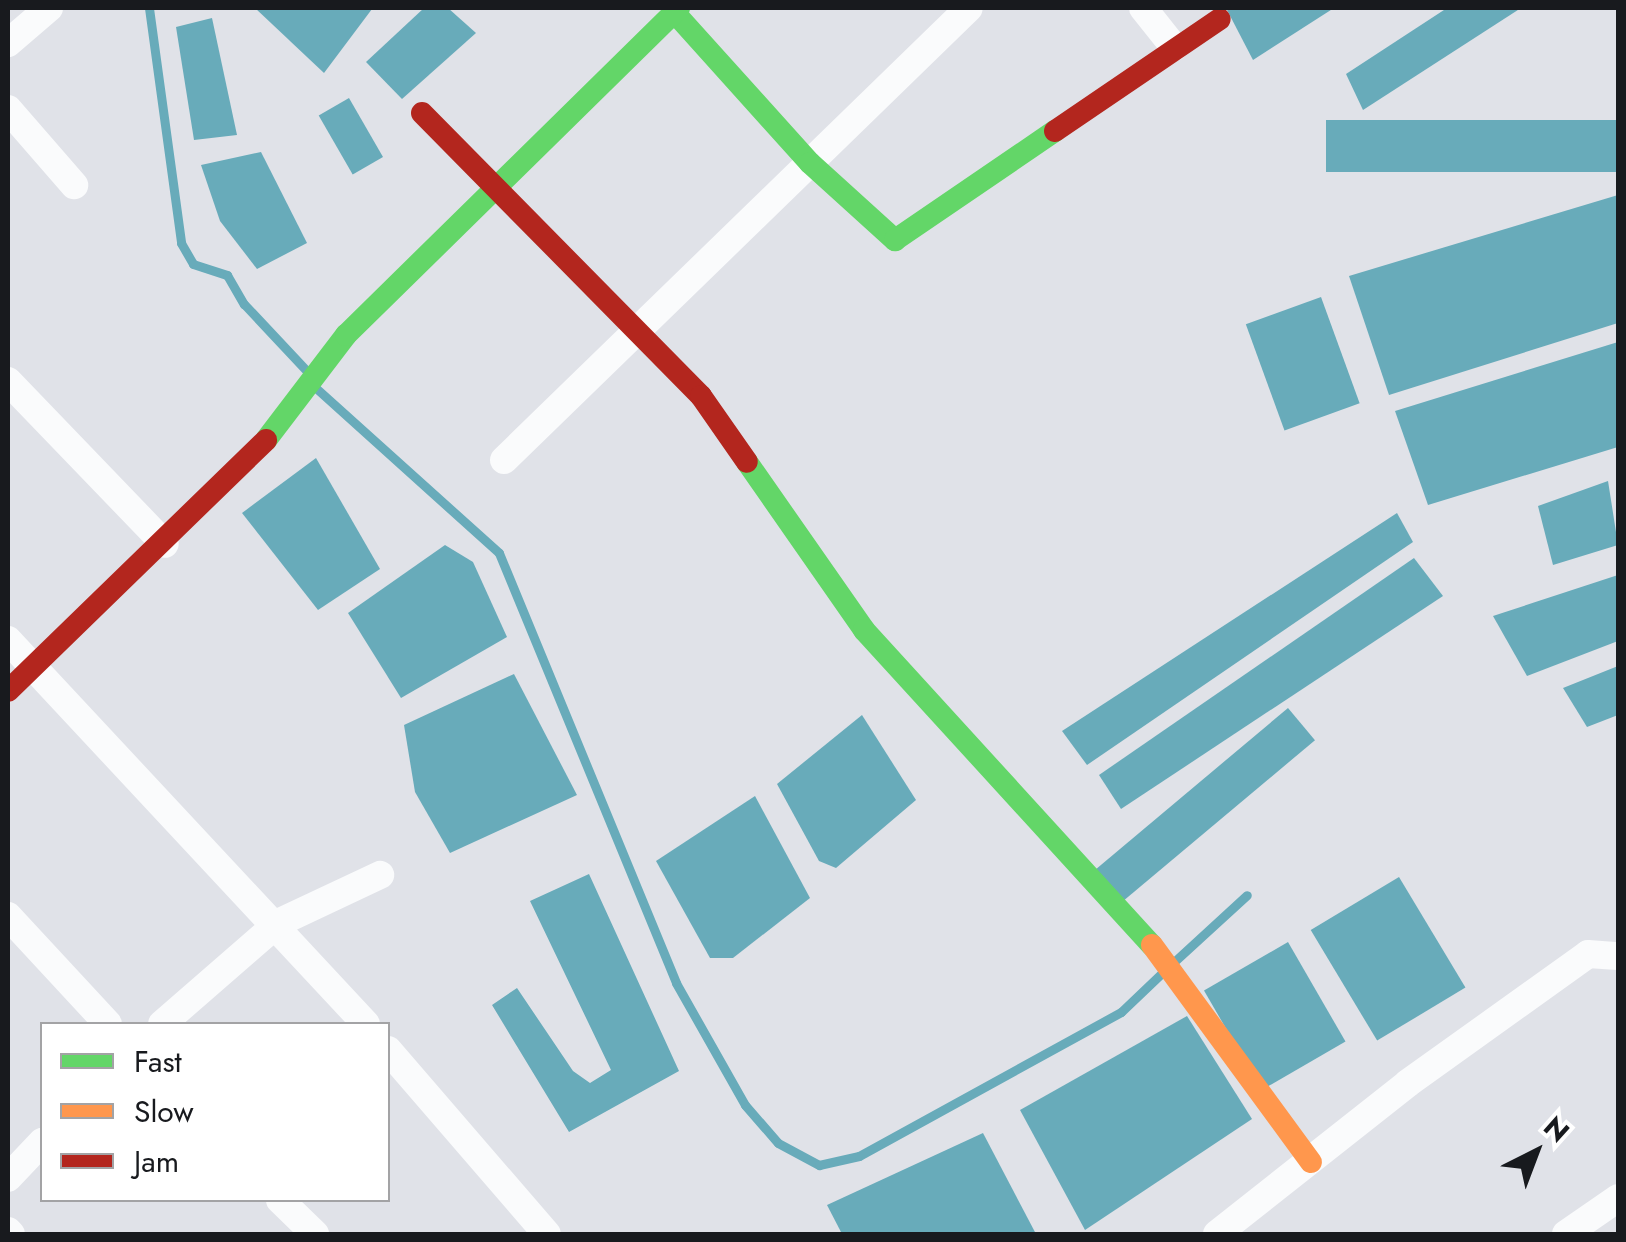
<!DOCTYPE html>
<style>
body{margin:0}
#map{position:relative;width:1626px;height:1242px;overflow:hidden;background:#e0e2e8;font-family:Jost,sans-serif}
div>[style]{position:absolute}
.water>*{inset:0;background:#68abba;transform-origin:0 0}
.stream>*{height:9px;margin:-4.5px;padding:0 4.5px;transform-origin:4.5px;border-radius:4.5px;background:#68abba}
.street>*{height:28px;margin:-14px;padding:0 14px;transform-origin:14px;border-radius:14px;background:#fafbfc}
.fast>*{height:22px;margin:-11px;padding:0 11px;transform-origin:11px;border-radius:11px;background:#63d668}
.slow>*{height:22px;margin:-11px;padding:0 11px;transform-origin:11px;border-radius:11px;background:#ff974d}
.jam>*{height:22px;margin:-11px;padding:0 11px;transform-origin:11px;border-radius:11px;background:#b3261e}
span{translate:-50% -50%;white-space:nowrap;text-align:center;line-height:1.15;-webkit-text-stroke:8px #fff;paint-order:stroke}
.frame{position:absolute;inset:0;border:10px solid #181a1e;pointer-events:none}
.legend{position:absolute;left:40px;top:1022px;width:350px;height:180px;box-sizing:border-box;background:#fff;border:2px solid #a3a3a5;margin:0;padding:12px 18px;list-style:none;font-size:30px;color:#181a1e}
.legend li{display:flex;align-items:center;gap:20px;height:50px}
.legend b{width:50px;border:2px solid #a3a3a5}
.north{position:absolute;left:1486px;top:1102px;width:100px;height:100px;-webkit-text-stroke:8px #fff;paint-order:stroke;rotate:42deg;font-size:28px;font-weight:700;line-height:40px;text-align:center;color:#181a1e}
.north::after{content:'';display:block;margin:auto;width:35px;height:45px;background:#181a1e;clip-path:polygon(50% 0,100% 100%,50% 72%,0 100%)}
</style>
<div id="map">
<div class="water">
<div style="clip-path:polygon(255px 8px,370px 8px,372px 9px,324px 73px)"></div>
<div style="clip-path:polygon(424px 8px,448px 8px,476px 33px,402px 99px,366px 62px)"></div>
<div style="clip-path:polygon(1226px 8px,1334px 8px,1253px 60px)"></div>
<div style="clip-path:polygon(1447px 8px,1521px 8px,1363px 110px,1346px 74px)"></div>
<div style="clip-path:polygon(212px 18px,237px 135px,194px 140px,176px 27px)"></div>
<div style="left:349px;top:98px;width:68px;height:35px;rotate:60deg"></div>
<div style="left:1618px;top:120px;width:52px;height:292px;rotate:90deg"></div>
<div style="clip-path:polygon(261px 152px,307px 243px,257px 269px,220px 221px,201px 165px)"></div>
<div style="clip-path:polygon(1618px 195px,1618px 323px,1389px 395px,1349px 276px)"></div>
<div style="left:1321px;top:297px;width:113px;height:80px;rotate:70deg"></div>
<div style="clip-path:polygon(1618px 342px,1618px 447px,1428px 505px,1395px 411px)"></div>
<div style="clip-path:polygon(316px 458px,380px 569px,318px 610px,242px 513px)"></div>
<div style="clip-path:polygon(1608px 481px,1618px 545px,1553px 565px,1538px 506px)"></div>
<div style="clip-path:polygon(1397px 513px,1413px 542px,1087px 765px,1062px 731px)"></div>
<div style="clip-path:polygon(445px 545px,473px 562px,507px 637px,401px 698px,348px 613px)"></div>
<div style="clip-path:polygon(1414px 558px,1443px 596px,1121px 809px,1099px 775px)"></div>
<div style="clip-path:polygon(1618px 575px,1618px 641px,1527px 676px,1493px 616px)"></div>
<div style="clip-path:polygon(1618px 666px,1618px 715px,1587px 727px,1563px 688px)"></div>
<div style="clip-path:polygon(514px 674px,577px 795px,450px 853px,415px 792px,404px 725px)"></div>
<div style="left:1288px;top:708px;width:42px;height:257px;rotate:50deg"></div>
<div style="clip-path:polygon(862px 715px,916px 800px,836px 868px,819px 861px,777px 784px)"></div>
<div style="clip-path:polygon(755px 796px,810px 898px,733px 958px,710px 958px,656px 861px)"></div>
<div style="clip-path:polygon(589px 874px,679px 1071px,569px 1132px,492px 1005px,517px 988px,573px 1071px,590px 1083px,611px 1070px,530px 901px)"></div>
<div style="left:1399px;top:877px;width:129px;height:103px;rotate:59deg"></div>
<div style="left:1288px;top:942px;width:115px;height:97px;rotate:60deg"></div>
<div style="clip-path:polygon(1187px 1016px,1252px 1119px,1085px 1230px,1020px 1110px)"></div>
<div style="clip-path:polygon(983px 1133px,1036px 1234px,842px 1234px,827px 1205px)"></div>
</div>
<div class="stream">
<div style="left:149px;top:8px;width:237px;rotate:82.2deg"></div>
<div style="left:181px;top:243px;width:24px;rotate:60deg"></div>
<div style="left:193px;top:264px;width:36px;rotate:18deg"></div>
<div style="left:227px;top:275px;width:34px;rotate:60deg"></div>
<div style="left:244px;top:304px;width:92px;rotate:46.8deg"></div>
<div style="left:317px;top:389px;width:245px;rotate:42deg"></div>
<div style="left:499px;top:553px;width:465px;rotate:67.6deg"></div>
<div style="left:676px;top:983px;width:140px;rotate:60.5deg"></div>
<div style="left:745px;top:1105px;width:50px;rotate:49deg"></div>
<div style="left:778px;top:1143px;width:47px;rotate:28.2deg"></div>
<div style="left:819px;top:1165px;width:41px;rotate:-12.7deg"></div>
<div style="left:859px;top:1156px;width:299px;rotate:-28.8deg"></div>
<div style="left:1121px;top:1012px;width:59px;rotate:-43.6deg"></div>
<div style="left:1176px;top:960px;width:96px;rotate:-42.5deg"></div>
</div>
<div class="street">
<div style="left:1143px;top:8px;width:50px;rotate:51.5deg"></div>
<div style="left:8px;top:43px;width:54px;rotate:-40.5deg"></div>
<div style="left:8px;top:109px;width:101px;rotate:49deg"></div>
<div style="left:8px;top:381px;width:226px;rotate:46.1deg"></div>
<div style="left:504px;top:460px;width:648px;rotate:-44.19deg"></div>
<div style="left:8px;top:640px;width:525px;rotate:47.01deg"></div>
<div style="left:8px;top:916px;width:147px;rotate:47.2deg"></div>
<div style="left:162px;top:1024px;width:154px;rotate:-41deg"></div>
<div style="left:278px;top:923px;width:113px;rotate:-25.2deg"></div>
<div style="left:388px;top:1050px;width:243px;rotate:49.2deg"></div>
<div style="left:8px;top:1178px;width:50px;rotate:-46.6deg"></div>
<div style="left:280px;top:1200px;width:49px;rotate:44.2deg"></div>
<div style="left:8px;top:1231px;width:4px;rotate:45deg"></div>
<div style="left:1217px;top:1234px;width:243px;rotate:-38.3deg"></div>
<div style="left:1408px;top:1083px;width:221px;rotate:-35.6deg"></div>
<div style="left:1588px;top:954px;width:30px;rotate:4deg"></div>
<div style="left:1566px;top:1234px;width:63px;rotate:-34.7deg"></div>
</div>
<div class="fast">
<div style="left:674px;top:12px;width:203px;rotate:48deg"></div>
<div style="left:810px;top:163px;width:115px;rotate:42.2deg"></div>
<div style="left:895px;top:240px;width:194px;rotate:-34.3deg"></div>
<div style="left:266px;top:440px;width:132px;rotate:-52.7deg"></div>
<div style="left:346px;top:335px;width:467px;rotate:-44.5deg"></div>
<div style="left:747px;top:462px;width:205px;rotate:55.1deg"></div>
<div style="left:864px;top:630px;width:427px;rotate:47.6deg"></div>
</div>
<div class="slow">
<div style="left:1152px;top:945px;width:269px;rotate:53.8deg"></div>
</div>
<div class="jam">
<div style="left:422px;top:113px;width:397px;rotate:45.4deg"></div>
<div style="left:701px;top:396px;width:80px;rotate:55.1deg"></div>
<div style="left:1055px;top:131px;width:199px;rotate:-34.2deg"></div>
<div style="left:8px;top:691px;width:360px;rotate:-44.2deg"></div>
</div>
<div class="frame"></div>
<ul class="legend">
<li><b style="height:12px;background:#63d668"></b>Fast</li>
<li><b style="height:12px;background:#ff974d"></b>Slow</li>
<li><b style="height:12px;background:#b3261e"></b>Jam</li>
</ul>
<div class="north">N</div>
</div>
